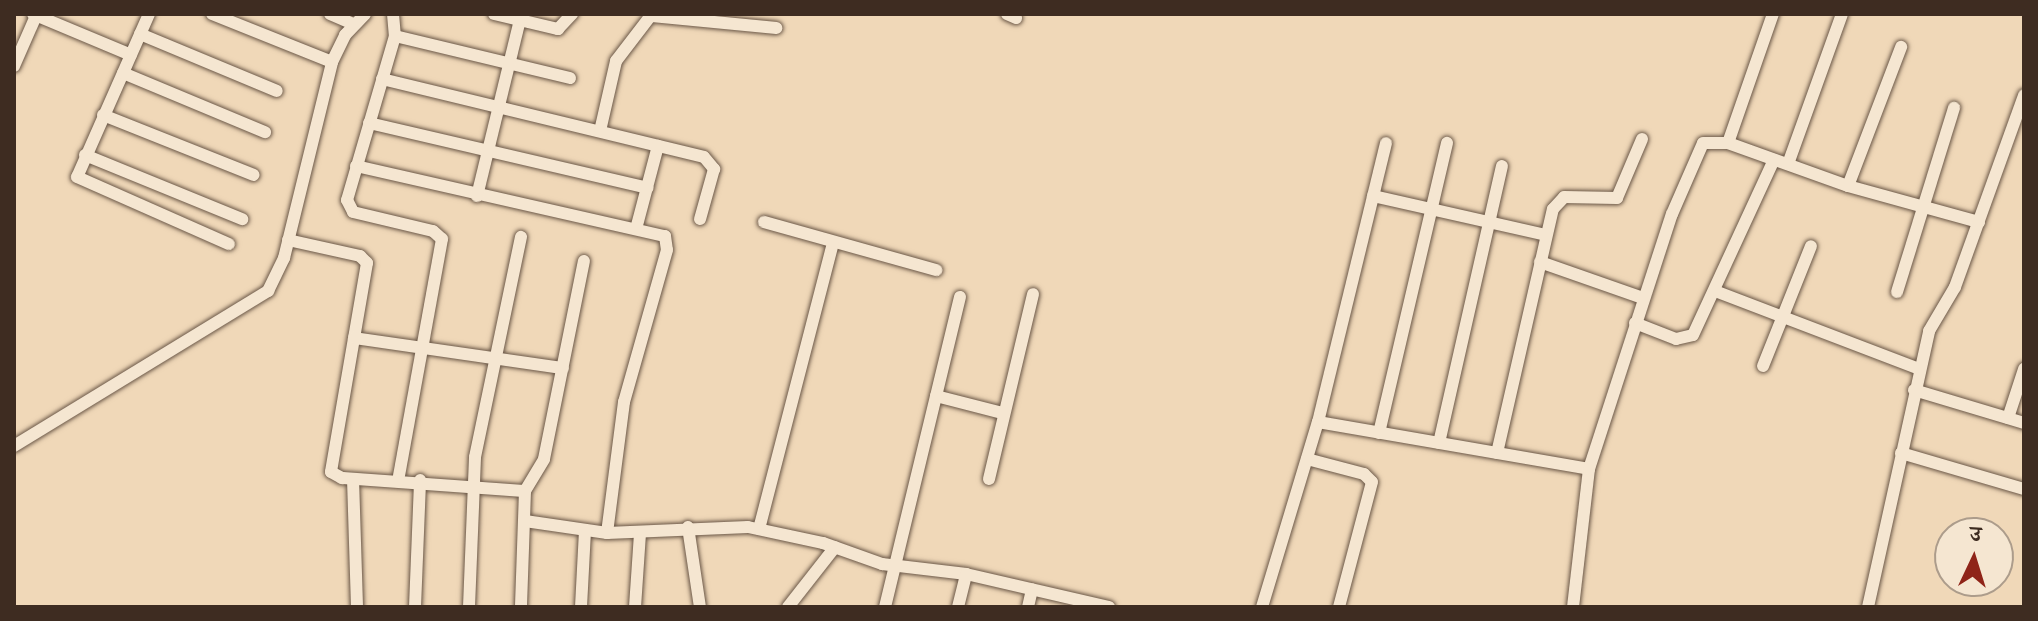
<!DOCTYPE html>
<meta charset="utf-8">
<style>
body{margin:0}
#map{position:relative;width:2038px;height:621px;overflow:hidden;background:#f0d8b8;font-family:"IM FELL English","Noto Serif Devanagari",serif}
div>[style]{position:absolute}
.roads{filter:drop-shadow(0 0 2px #6a5747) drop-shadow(0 0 2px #6a5747)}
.street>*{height:12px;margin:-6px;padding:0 6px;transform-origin:6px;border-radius:6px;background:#f5e6d1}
span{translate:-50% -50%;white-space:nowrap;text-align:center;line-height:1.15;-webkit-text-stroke:6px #f5e6d1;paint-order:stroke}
.frame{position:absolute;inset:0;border:16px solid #3e2c21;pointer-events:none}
.north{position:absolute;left:1934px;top:517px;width:80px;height:80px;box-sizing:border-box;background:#f5e6d1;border:2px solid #ac9c8b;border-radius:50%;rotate:4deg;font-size:22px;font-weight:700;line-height:32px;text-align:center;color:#3e2c21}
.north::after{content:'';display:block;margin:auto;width:28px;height:36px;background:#8f2418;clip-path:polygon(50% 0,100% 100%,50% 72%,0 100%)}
</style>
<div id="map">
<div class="roads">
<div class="street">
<div style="left:33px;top:14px;width:106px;rotate:22.7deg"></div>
<div style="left:149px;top:14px;width:178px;rotate:113.8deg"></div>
<div style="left:77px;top:177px;width:166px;rotate:23.8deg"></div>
<div style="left:212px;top:14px;width:129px;rotate:21.8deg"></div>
<div style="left:330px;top:14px;width:26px;rotate:23deg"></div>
<div style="left:393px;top:14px;width:22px;rotate:85deg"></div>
<div style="left:395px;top:36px;width:171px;rotate:106.3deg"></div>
<div style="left:347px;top:200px;width:13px;rotate:63deg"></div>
<div style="left:353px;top:212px;width:82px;rotate:13.4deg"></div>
<div style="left:433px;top:231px;width:12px;rotate:42deg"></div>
<div style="left:442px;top:239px;width:245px;rotate:100.3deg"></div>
<div style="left:494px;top:14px;width:66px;rotate:13.2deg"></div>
<div style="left:558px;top:29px;width:21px;rotate:-47deg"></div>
<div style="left:1007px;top:14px;width:10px;rotate:24deg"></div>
<div style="left:652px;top:16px;width:125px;rotate:5.5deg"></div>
<div style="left:140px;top:34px;width:148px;rotate:22.6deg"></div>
<div style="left:395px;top:36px;width:180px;rotate:13.5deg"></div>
<div style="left:14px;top:66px;width:55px;rotate:-66.3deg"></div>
<div style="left:123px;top:73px;width:154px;rotate:22.6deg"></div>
<div style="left:382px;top:79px;width:331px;rotate:13.6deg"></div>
<div style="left:704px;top:157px;width:16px;rotate:50deg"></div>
<div style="left:714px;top:169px;width:52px;rotate:105.6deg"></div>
<div style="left:103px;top:115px;width:162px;rotate:21.7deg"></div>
<div style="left:369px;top:123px;width:286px;rotate:13.1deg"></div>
<div style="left:600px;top:131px;width:72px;rotate:-77.1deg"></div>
<div style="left:616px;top:61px;width:59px;rotate:-52.5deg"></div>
<div style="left:1728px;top:143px;width:137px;rotate:-70.8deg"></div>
<div style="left:85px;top:155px;width:170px;rotate:22.2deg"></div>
<div style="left:1788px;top:164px;width:159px;rotate:-70.2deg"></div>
<div style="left:356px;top:166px;width:317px;rotate:12.8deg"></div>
<div style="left:665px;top:236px;width:14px;rotate:82deg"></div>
<div style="left:667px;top:250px;width:158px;rotate:105.8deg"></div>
<div style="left:624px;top:402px;width:132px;rotate:97.4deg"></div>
<div style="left:1848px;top:186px;width:149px;rotate:-69.1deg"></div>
<div style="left:477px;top:196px;width:181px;rotate:-76.3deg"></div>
<div style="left:1373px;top:196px;width:177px;rotate:12.7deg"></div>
<div style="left:764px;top:222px;width:179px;rotate:15.6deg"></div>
<div style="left:636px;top:229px;width:86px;rotate:-75.2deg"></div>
<div style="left:288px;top:240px;width:74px;rotate:12.5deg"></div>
<div style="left:360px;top:256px;width:10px;rotate:45deg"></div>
<div style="left:367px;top:263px;width:212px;rotate:99.8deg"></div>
<div style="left:331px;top:472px;width:13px;rotate:29deg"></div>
<div style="left:342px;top:478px;width:183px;rotate:4.1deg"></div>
<div style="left:525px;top:491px;width:116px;rotate:92deg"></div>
<div style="left:1540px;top:262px;width:109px;rotate:19.3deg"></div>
<div style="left:1715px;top:291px;width:218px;rotate:20.9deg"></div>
<div style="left:1897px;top:292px;width:193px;rotate:-72.8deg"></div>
<div style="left:1635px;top:323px;width:44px;rotate:21.3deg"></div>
<div style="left:1676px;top:339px;width:17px;rotate:-13deg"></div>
<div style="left:1693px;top:335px;width:193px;rotate:-65.2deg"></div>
<div style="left:354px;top:338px;width:211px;rotate:8.2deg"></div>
<div style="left:1763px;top:366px;width:129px;rotate:-68.2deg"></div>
<div style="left:1914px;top:390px;width:115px;rotate:16.7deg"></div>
<div style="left:936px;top:396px;width:68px;rotate:14.4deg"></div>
<div style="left:2008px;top:418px;width:52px;rotate:-71.9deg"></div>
<div style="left:1318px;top:422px;width:275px;rotate:9.8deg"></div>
<div style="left:1379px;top:433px;width:298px;rotate:-76.8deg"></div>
<div style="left:1439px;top:443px;width:284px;rotate:-77.2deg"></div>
<div style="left:14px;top:446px;width:298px;rotate:-31.4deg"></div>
<div style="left:268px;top:291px;width:37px;rotate:-64deg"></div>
<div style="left:284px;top:258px;width:202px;rotate:-76.2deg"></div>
<div style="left:332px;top:62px;width:30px;rotate:-64deg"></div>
<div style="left:345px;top:35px;width:29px;rotate:-46deg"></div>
<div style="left:1497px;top:453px;width:250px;rotate:-77.1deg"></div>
<div style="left:1553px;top:209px;width:16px;rotate:-47deg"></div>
<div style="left:1564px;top:197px;width:53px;rotate:1.1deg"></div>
<div style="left:1617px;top:198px;width:64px;rotate:-67deg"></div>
<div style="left:1901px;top:453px;width:128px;rotate:16.3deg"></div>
<div style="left:1307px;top:459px;width:59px;rotate:14.7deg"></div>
<div style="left:1364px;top:474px;width:11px;rotate:45deg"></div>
<div style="left:1372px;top:482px;width:129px;rotate:104.8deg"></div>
<div style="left:353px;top:479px;width:128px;rotate:88.2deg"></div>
<div style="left:989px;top:479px;width:190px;rotate:-76.6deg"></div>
<div style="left:525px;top:491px;width:37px;rotate:-59deg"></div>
<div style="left:544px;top:459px;width:202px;rotate:-78.6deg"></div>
<div style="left:525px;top:521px;width:83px;rotate:8.3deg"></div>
<div style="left:607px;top:533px;width:141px;rotate:-2.4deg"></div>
<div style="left:748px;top:527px;width:77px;rotate:12deg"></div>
<div style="left:823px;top:543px;width:63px;rotate:19.6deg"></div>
<div style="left:882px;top:564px;width:85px;rotate:6.8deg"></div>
<div style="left:966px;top:574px;width:147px;rotate:13deg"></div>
<div style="left:688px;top:527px;width:81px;rotate:81.5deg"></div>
<div style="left:759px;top:529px;width:295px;rotate:-75.5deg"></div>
<div style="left:415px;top:607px;width:127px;rotate:-87.7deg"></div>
<div style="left:469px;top:607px;width:150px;rotate:-87.7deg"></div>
<div style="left:475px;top:457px;width:225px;rotate:-78.2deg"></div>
<div style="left:581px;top:607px;width:76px;rotate:-87deg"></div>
<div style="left:635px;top:607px;width:74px;rotate:-86.1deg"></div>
<div style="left:788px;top:607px;width:76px;rotate:-51.9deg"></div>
<div style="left:885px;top:607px;width:319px;rotate:-76.4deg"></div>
<div style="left:958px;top:607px;width:34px;rotate:-76deg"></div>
<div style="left:1028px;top:607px;width:18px;rotate:-77deg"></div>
<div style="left:1262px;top:607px;width:193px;rotate:-73.2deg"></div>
<div style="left:1318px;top:422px;width:287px;rotate:-76.3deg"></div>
<div style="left:1573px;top:607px;width:139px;rotate:-83.4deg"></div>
<div style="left:1589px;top:469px;width:268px;rotate:-72deg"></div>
<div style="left:1672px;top:214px;width:77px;rotate:-66.4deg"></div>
<div style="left:1703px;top:143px;width:25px"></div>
<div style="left:1728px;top:143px;width:127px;rotate:19.7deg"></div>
<div style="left:1848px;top:186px;width:136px;rotate:15.4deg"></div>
<div style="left:1868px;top:607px;width:283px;rotate:-77.5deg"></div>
<div style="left:1929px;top:331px;width:51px;rotate:-59.4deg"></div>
<div style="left:1955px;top:287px;width:204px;rotate:-70.2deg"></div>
</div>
</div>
<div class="frame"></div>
<div class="north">उ</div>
</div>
